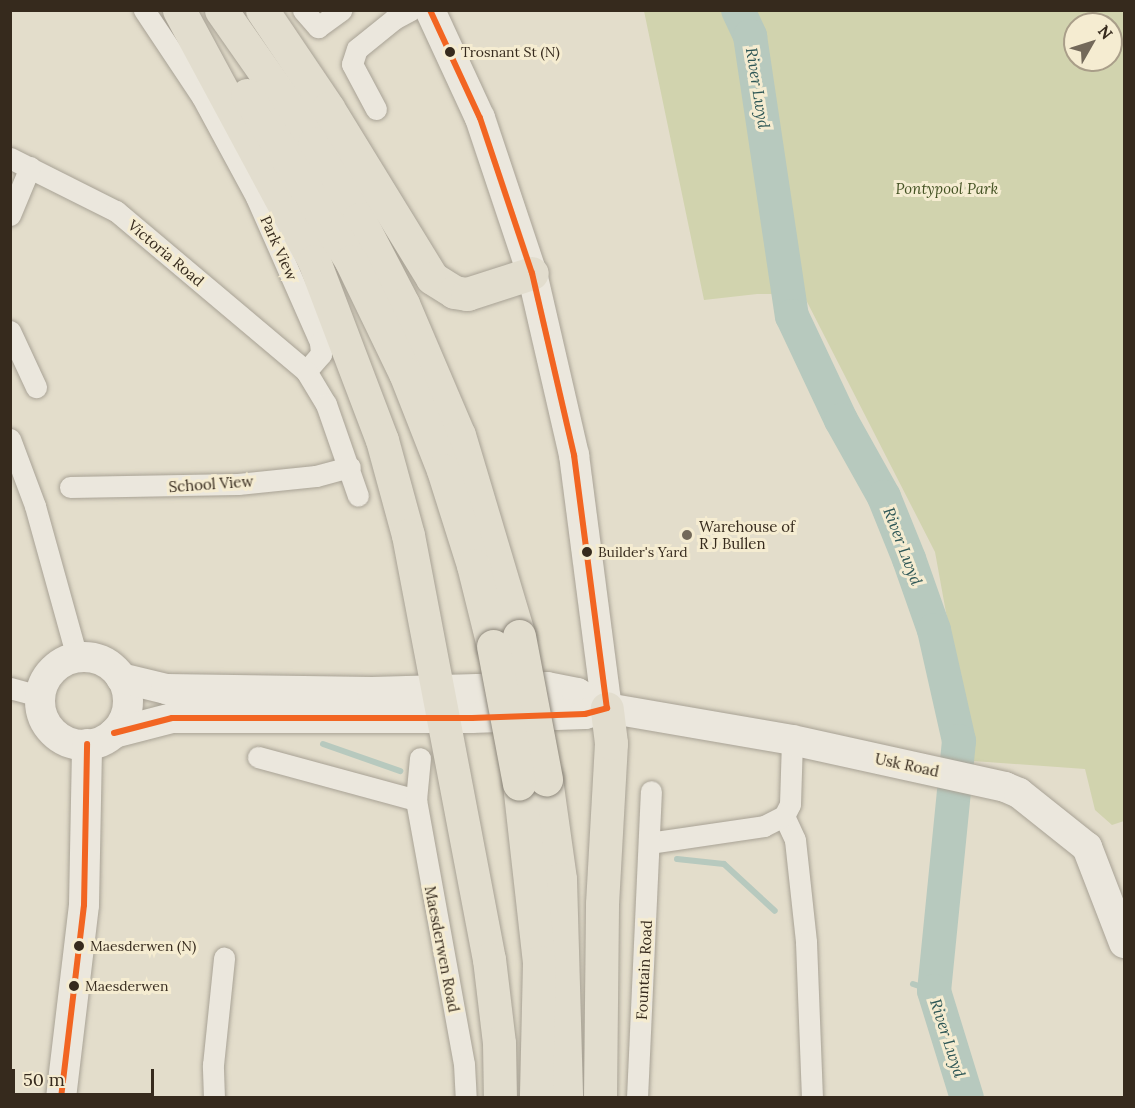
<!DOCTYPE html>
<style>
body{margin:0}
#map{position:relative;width:1135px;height:1108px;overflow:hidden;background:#e3ddcb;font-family:Lora,serif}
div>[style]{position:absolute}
.green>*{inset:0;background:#d1d3ae}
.stream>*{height:6px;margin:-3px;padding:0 3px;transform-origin:3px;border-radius:3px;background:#b7c9be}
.river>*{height:34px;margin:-17px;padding:0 17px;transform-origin:17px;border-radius:17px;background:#b7c9be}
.roads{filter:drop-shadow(0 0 2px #a8a295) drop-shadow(0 0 2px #a8a295)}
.street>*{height:21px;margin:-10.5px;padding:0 10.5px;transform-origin:10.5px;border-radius:10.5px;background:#ebe7dd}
.secondary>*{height:30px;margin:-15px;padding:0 15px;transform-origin:15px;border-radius:15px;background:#ebe7dd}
.secondary>.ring{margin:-15px;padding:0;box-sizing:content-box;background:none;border:30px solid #ebe7dd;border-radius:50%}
.primary>*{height:33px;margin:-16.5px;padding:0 16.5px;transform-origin:16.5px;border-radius:16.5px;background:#e2ddce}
.bridges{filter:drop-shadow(0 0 2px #8d877b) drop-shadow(0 0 2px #8d877b)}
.primary-bridge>*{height:33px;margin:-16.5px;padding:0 16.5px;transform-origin:16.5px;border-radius:16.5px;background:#e2ddce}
.bus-1>*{height:6px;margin:-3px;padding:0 3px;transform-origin:3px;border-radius:3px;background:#f26522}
.dots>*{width:16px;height:16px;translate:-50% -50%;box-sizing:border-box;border:3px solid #f5ecd1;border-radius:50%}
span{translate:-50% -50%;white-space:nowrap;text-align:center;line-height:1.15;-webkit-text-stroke:6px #f5ecd1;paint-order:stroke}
.bus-label{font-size:14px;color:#362a1d}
.left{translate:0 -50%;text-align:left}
.park-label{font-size:15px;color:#455324;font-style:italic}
.street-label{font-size:15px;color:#362a1d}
.poi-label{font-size:15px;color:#362a1d}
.water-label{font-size:16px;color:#2d5655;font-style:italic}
.frame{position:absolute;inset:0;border:12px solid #362a1d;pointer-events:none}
.north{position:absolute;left:1063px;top:12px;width:60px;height:60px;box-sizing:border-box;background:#f5ecd1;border:2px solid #a99e89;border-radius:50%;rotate:51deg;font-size:16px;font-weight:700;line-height:24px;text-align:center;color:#362a1d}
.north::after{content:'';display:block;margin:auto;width:21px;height:27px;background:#73695a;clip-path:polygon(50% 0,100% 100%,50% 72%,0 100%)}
.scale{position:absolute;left:12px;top:1069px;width:142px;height:27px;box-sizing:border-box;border:3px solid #362a1d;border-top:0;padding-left:8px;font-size:18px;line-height:21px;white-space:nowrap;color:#362a1d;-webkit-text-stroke:4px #f5ecd1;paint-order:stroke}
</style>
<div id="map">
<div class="green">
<div style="clip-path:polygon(evenodd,644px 11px,1124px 11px,1124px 821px,1112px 825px,1095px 810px,1085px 769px,973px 761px,935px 552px,803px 294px,757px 294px,704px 300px,644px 11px,1075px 24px,1111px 24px,1111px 60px,1075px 60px,1075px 24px)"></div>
</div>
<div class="stream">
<div style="left:323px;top:744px;width:82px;rotate:19.3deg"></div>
<div style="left:677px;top:859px;width:47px;rotate:6.1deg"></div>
<div style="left:724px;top:864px;width:69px;rotate:42.7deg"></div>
<div style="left:913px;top:984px;width:22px;rotate:18deg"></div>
</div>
<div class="river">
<div style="left:738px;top:10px;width:29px;rotate:65deg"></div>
<div style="left:750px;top:36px;width:283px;rotate:81.5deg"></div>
<div style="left:792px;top:316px;width:115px;rotate:64.8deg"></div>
<div style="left:841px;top:420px;width:88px;rotate:60.8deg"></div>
<div style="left:884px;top:497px;width:67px;rotate:68deg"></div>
<div style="left:909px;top:559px;width:75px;rotate:70.6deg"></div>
<div style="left:934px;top:630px;width:114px;rotate:77.3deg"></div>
<div style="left:959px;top:741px;width:251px;rotate:95.7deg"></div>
<div style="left:934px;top:991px;width:112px;rotate:72.9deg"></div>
</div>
<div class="roads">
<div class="street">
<div style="left:144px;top:10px;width:105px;rotate:56.3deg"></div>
<div style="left:202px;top:97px;width:114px;rotate:61.6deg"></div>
<div style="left:256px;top:197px;width:158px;rotate:66.2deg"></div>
<div style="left:320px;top:342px;width:12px;rotate:85deg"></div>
<div style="left:321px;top:354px;width:23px;rotate:131deg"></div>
<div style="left:306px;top:371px;width:39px;rotate:59deg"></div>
<div style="left:326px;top:404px;width:97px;rotate:70.8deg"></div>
<div style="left:303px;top:10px;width:23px;rotate:49deg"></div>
<div style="left:318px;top:27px;width:29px;rotate:-36deg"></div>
<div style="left:376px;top:109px;width:51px;rotate:-118.1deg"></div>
<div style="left:352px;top:64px;width:16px;rotate:-72deg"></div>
<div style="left:357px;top:49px;width:48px;rotate:-39deg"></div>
<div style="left:394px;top:19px;width:19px;rotate:-28deg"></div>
<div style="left:10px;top:158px;width:119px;rotate:26.6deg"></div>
<div style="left:116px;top:211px;width:248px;rotate:40.1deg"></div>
<div style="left:10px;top:215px;width:52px;rotate:-67.4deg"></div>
<div style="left:10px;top:331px;width:62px;rotate:65.1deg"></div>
<div style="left:10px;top:439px;width:72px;rotate:69.5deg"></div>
<div style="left:35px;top:506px;width:157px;rotate:74.5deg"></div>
<div style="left:70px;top:487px;width:168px;rotate:-1deg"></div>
<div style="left:238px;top:484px;width:78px;rotate:-5.9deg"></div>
<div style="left:316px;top:476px;width:35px;rotate:-15deg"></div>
<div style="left:10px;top:688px;width:31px;rotate:15deg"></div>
<div style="left:258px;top:757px;width:164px;rotate:15.2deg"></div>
<div style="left:416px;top:800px;width:268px;rotate:79.7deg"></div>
<div style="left:464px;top:1064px;width:34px;rotate:87deg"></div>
<div style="left:416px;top:800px;width:42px;rotate:-84.6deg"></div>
<div style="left:784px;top:816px;width:26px;rotate:65deg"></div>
<div style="left:795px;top:840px;width:103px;rotate:83.8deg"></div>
<div style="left:806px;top:942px;width:156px;rotate:87.8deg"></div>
<div style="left:649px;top:843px;width:116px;rotate:-8.4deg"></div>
<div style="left:764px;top:826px;width:22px;rotate:-27deg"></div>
<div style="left:784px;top:816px;width:13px;rotate:-63deg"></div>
<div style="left:790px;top:804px;width:64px;rotate:-88.2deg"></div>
<div style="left:214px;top:1098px;width:33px;rotate:-92deg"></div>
<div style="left:213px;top:1065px;width:108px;rotate:-84.1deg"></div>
<div style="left:637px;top:1098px;width:307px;rotate:-87.4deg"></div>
</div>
<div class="secondary">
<div style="left:430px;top:10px;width:119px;rotate:65.2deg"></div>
<div style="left:480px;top:118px;width:163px;rotate:71.5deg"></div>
<div style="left:532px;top:273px;width:187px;rotate:77deg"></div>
<div style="left:574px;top:455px;width:255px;rotate:82.6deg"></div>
<div class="ring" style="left:40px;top:657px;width:58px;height:58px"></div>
<div style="left:121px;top:678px;width:46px;rotate:13.7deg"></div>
<div style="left:166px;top:689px;width:206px;rotate:0.8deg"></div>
<div style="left:372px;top:692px;width:175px;rotate:-1.6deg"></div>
<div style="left:547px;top:687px;width:31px;rotate:11deg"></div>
<div style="left:577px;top:693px;width:34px;rotate:27deg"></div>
<div style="left:607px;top:708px;width:188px;rotate:9.8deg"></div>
<div style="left:792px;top:740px;width:218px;rotate:12.4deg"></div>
<div style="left:1005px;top:787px;width:15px;rotate:23deg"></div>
<div style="left:1019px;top:793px;width:87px;rotate:38.5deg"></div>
<div style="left:1087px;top:847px;width:103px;rotate:68.9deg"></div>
<div style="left:114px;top:733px;width:60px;rotate:-14.5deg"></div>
<div style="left:172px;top:718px;width:300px"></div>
<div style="left:472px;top:718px;width:113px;rotate:-2deg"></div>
<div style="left:585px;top:714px;width:23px;rotate:-15deg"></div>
<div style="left:61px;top:1098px;width:194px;rotate:-83.2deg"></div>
<div style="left:84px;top:905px;width:161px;rotate:-88.9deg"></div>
</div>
<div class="primary">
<div style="left:179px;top:10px;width:285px;rotate:61.7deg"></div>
<div style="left:314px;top:261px;width:191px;rotate:69.2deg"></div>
<div style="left:382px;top:440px;width:98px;rotate:74.7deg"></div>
<div style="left:408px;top:535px;width:432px;rotate:79.2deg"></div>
<div style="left:489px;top:959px;width:85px;rotate:83.2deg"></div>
<div style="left:499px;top:1043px;width:55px;rotate:89deg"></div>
<div style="left:221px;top:10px;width:162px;rotate:55deg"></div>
<div style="left:314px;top:143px;width:88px;rotate:59.4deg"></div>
<div style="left:359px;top:219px;width:96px;rotate:62.6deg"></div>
<div style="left:403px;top:304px;width:142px;rotate:66.9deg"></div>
<div style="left:459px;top:435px;width:210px;rotate:73.4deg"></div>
<div style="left:262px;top:10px;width:118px;rotate:56deg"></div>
<div style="left:328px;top:108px;width:199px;rotate:58.5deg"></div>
<div style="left:432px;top:278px;width:26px;rotate:32deg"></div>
<div style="left:454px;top:292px;width:13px;rotate:9deg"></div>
<div style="left:467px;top:294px;width:68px;rotate:-17.9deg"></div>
<div style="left:247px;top:95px;width:196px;rotate:57.9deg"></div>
<div style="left:351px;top:261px;width:124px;rotate:64.3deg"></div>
<div style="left:405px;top:373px;width:104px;rotate:68.6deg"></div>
<div style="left:443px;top:470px;width:100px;rotate:72.5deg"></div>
<div style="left:473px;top:565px;width:83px;rotate:76.1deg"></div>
<div style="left:546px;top:779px;width:101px;rotate:82deg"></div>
<div style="left:560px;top:879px;width:219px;rotate:88.4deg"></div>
<div style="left:519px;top:784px;width:179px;rotate:83.6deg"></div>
<div style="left:539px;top:962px;width:136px;rotate:91.3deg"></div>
<div style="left:600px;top:1098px;width:194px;rotate:-89.4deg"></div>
<div style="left:602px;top:904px;width:161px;rotate:-86.8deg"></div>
<div style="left:611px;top:743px;width:35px;rotate:-97deg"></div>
</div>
</div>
<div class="bridges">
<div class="primary-bridge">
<div style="left:519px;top:636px;width:146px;rotate:79.3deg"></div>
<div style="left:493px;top:646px;width:140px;rotate:79.3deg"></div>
</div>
</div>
<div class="bus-1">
<div style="left:430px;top:10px;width:119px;rotate:65.2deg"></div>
<div style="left:480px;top:118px;width:163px;rotate:71.5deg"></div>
<div style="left:532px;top:273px;width:187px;rotate:77deg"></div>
<div style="left:574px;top:455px;width:255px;rotate:82.6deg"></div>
<div style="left:114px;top:733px;width:60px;rotate:-14.5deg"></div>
<div style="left:172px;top:718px;width:300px"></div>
<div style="left:472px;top:718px;width:113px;rotate:-2deg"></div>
<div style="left:585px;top:714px;width:23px;rotate:-15deg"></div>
<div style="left:61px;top:1098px;width:194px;rotate:-83.2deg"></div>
<div style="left:84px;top:905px;width:161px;rotate:-88.9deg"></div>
</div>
<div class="dots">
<div style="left:450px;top:52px;background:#362a1d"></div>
<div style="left:687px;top:535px;background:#73695a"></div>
<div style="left:587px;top:552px;background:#362a1d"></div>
<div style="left:79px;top:946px;background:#362a1d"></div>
<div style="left:74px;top:986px;background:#362a1d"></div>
</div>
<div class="bus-label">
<span class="left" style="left:461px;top:52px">Trosnant St (N)</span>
<span class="left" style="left:598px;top:552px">Builder's Yard</span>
<span class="left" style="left:90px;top:946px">Maesderwen (N)</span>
<span class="left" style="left:85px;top:986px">Maesderwen</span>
</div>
<div class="park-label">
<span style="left:947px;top:189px">Pontypool Park</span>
</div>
<div class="street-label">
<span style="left:279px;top:248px;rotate:66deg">Park View</span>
<span style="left:166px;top:253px;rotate:40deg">Victoria Road</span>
<span style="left:211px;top:484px;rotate:-4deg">School View</span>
<span style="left:907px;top:765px;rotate:12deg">Usk Road</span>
<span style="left:442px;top:949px;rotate:79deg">Maesderwen Road</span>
<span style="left:644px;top:970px;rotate:-87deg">Fountain Road</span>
</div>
<div class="poi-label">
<span class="left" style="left:699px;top:535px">Warehouse of<br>R J Bullen</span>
</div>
<div class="water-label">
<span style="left:758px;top:88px;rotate:81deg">River Lwyd</span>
<span style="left:903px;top:546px;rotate:69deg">River Lwyd</span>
<span style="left:948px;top:1038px;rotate:72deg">River Lwyd</span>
</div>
<div class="frame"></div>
<div class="north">N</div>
<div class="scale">50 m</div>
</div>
